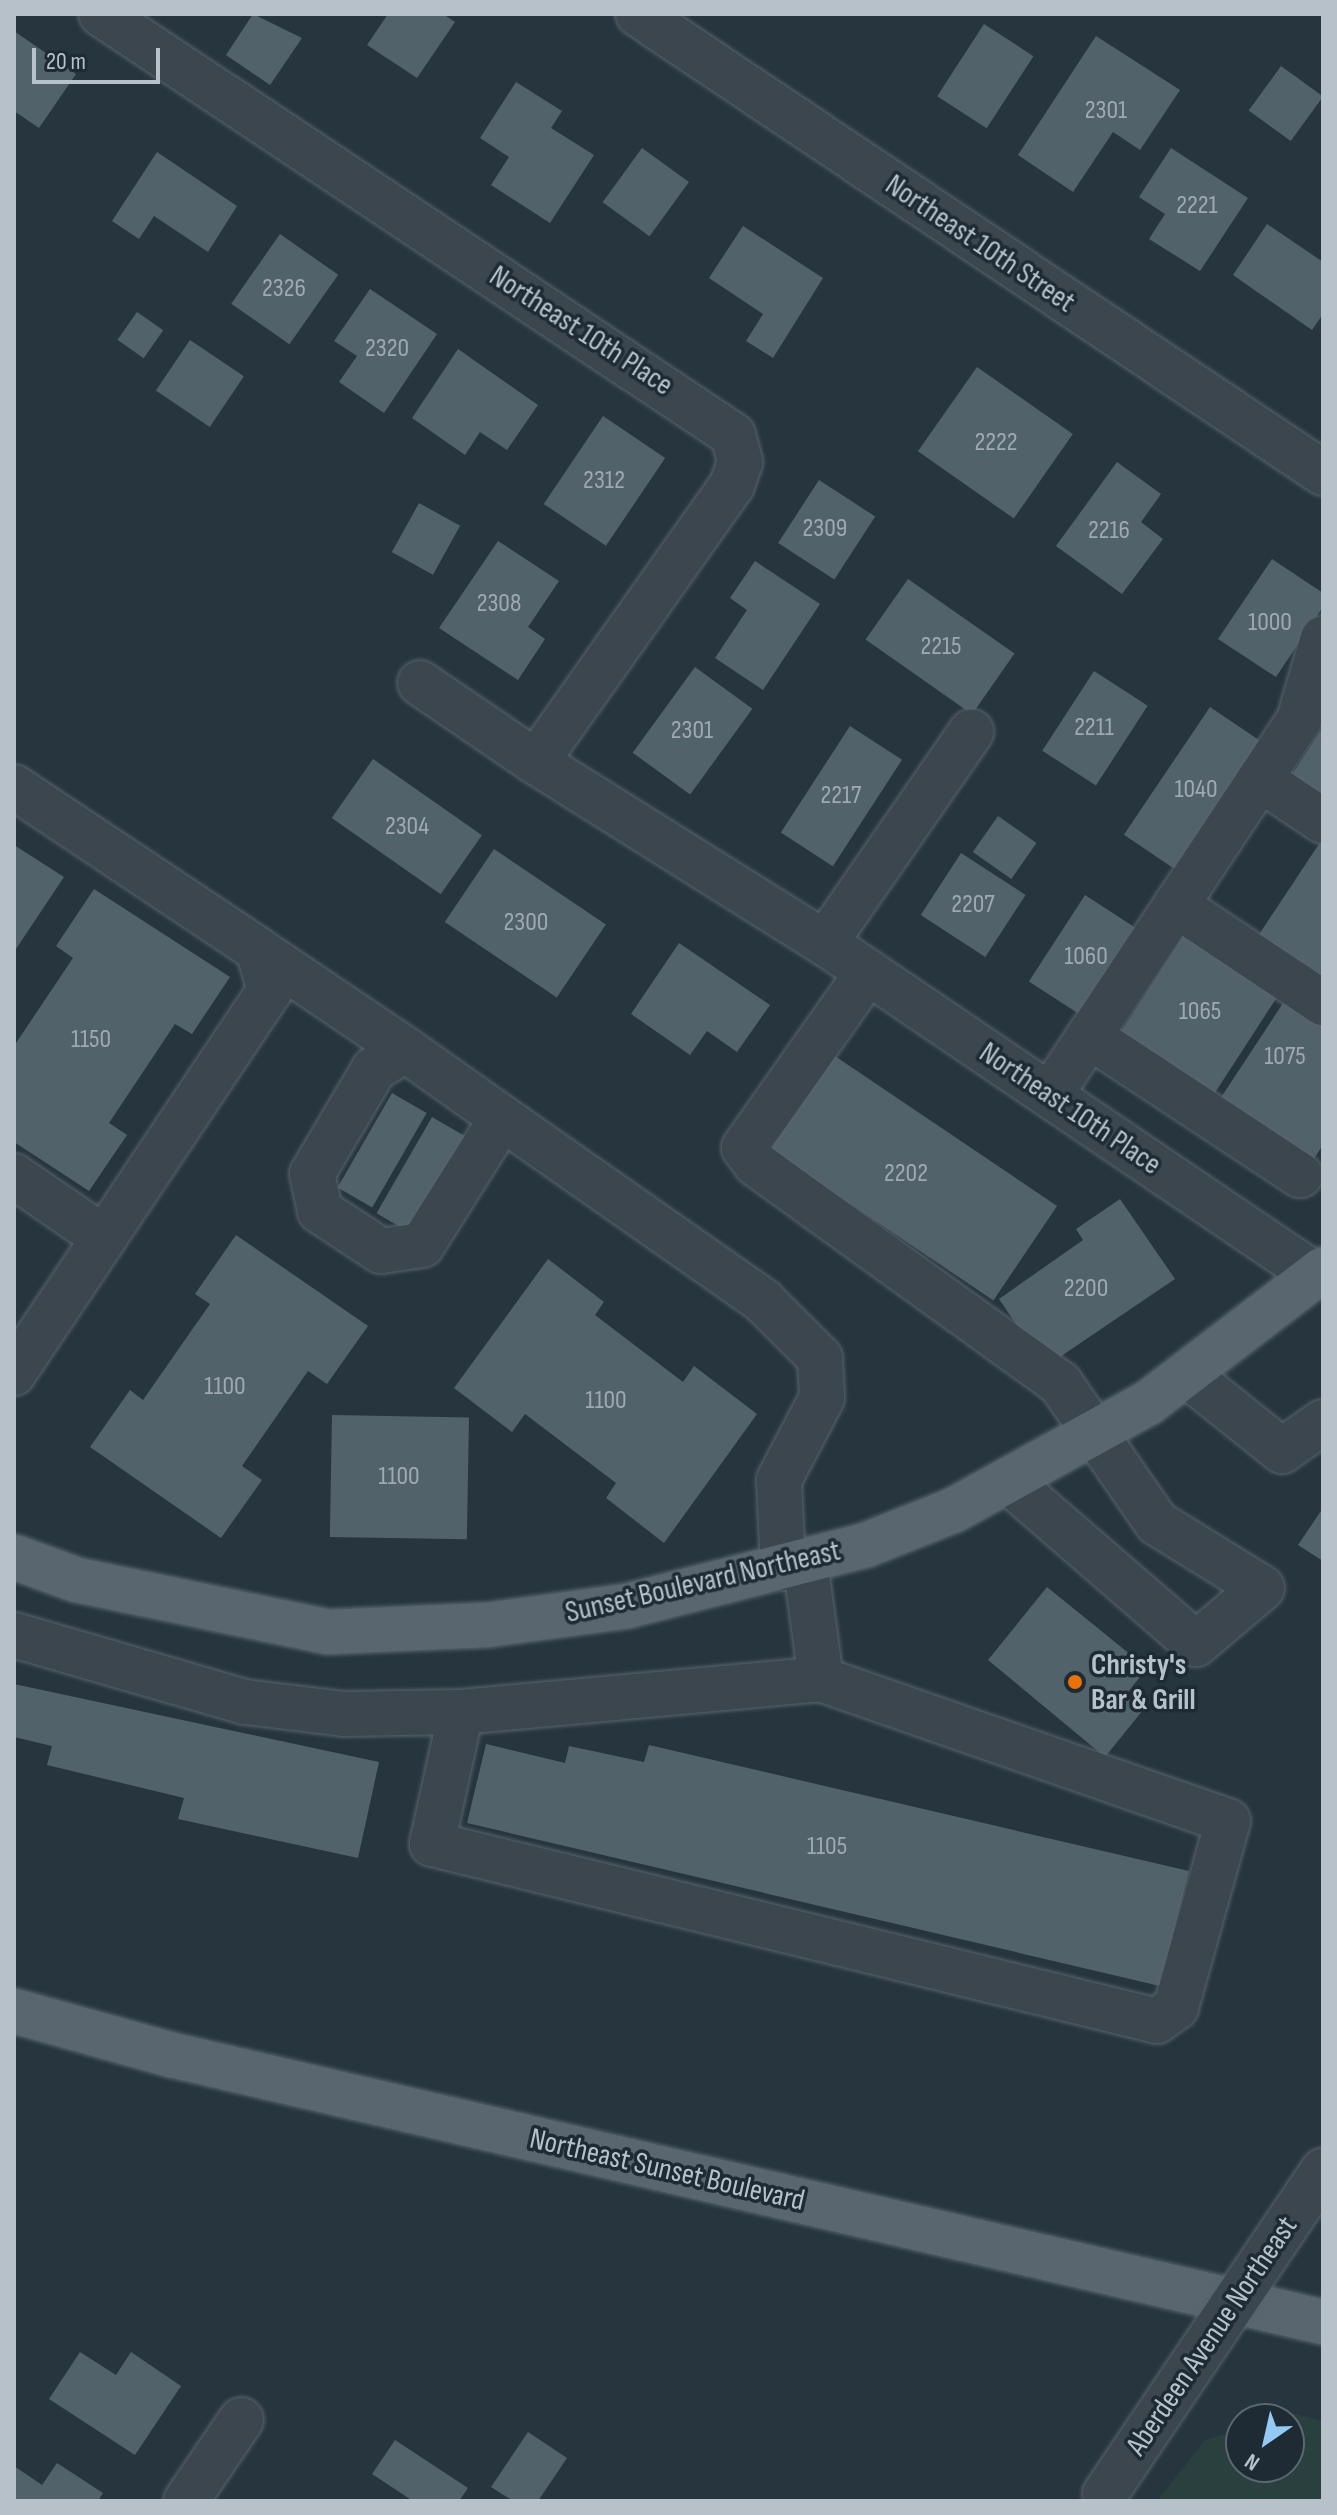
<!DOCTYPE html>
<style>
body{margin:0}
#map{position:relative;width:1337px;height:2515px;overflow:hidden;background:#27353f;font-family:"Sofia Sans Condensed",sans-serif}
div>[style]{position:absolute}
.green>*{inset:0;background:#29403e}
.building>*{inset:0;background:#52626b;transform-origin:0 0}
.roads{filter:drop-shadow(0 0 2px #58646c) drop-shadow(0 0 2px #58646c)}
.minor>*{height:44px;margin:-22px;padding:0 22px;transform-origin:22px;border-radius:22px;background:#3b464f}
.major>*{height:44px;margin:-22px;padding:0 22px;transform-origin:22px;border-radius:22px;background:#59666f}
.bridges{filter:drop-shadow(0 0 2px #58646c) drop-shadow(0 0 2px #58646c)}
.minor-bridge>*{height:44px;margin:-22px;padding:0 22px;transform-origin:22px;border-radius:22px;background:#3b464f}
.dots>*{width:22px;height:22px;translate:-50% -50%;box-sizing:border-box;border:4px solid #1f2b34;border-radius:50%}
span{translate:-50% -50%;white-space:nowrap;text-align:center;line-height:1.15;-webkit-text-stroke:7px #1f2b34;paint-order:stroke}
.number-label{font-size:26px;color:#9ea9b2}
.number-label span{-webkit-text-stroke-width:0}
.street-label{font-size:30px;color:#b7c1c9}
.poi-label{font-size:30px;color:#b7c1c9;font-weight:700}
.left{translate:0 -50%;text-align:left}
.frame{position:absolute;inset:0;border:16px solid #b7c1c9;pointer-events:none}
.north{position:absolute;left:1225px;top:2403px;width:80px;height:80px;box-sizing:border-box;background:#1f2b34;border:2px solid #5c6770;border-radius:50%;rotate:214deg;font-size:22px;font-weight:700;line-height:32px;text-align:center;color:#b7c1c9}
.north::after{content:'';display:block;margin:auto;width:28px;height:36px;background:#93c9f2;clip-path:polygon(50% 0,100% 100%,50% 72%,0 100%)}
.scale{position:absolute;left:32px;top:48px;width:128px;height:36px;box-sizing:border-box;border:4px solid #b7c1c9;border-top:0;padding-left:10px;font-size:24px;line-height:28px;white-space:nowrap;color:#b7c1c9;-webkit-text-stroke:6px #1f2b34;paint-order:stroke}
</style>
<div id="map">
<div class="green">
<div style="clip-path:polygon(1296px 2414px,1323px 2421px,1323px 2501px,1157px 2501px,1205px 2440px,1241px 2429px,1241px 2467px,1289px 2467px,1289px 2419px,1277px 2419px)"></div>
</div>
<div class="building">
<div style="clip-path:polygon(253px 14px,302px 38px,270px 85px,226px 55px)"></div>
<div style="clip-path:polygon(388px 14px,443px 14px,455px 22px,417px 78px,367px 45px)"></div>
<div style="left:984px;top:24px;width:59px;height:86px;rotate:33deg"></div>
<div style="clip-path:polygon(14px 31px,76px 74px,39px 128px,14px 111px)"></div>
<div style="clip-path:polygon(1096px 36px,1180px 90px,1140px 150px,1113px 132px,1073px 192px,1018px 155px)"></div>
<div style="left:1281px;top:66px;width:52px;height:55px;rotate:36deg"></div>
<div style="clip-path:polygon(516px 82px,562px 111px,551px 128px,594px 155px,550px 223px,491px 185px,509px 157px,480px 138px)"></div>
<div style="left:642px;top:148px;width:58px;height:67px;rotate:36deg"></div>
<div style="clip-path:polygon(1171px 148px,1248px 198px,1200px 271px,1149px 239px,1165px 214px,1139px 197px)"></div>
<div style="clip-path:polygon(157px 152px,237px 206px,208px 252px,154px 216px,139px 239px,112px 221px)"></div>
<div style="clip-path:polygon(1267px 224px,1323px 262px,1323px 314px,1312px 330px,1233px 275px)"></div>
<div style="clip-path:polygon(743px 226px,823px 278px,773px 358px,746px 341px,763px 314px,709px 278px)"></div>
<div style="left:280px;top:234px;width:71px;height:85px;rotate:35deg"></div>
<div style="clip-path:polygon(370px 289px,437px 334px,384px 413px,339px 382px,357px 356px,334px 341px)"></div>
<div style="left:137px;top:312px;width:32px;height:34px;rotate:35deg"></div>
<div style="left:190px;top:340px;width:65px;height:61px;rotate:34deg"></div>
<div style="clip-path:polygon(458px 349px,538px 405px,507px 450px,480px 432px,465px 455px,412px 418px)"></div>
<div style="left:977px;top:367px;width:117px;height:103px;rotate:35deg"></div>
<div style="left:603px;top:416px;width:75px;height:106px;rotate:34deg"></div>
<div style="clip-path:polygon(1117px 462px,1161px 494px,1141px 522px,1163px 539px,1122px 594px,1056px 546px)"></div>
<div style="left:819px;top:480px;width:67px;height:75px;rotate:33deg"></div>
<div style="left:419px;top:503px;width:47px;height:56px;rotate:29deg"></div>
<div style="clip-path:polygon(498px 541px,559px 581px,528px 627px,545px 639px,518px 680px,439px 628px)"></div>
<div style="clip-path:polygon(1272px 559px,1323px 593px,1323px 607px,1276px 677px,1218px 639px)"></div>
<div style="clip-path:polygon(755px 561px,820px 604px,763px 690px,715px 658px,747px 610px,730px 598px)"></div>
<div style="left:908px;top:579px;width:130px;height:74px;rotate:35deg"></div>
<div style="left:695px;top:667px;width:71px;height:106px;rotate:36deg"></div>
<div style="left:1094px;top:671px;width:64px;height:95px;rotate:33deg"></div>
<div style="left:1210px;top:707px;width:68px;height:154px;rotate:34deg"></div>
<div style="left:850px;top:726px;width:62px;height:127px;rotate:33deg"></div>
<div style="clip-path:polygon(1323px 727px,1323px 808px,1286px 784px)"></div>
<div style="left:373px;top:759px;width:133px;height:72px;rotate:35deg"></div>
<div style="left:998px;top:816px;width:47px;height:44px;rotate:35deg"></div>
<div style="clip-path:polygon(1323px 838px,1323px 992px,1252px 945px)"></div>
<div style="clip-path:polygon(14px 845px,64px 877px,14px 952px)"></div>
<div style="left:494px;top:849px;width:135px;height:88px;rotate:34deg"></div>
<div style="left:961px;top:853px;width:77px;height:74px;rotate:33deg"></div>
<div style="clip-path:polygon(94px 889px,230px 977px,192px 1034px,175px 1024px,109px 1123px,127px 1135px,89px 1191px,14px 1142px,14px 1046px,73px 958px,56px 946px)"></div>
<div style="left:1085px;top:895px;width:68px;height:103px;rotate:33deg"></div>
<div style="left:1189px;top:927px;width:112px;height:129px;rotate:33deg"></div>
<div style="clip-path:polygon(679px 943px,770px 1005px,737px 1052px,707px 1031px,690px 1055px,631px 1014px)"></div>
<div style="clip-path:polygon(1291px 991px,1323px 1013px,1323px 1145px,1311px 1163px,1218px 1102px)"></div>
<div style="left:820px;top:1046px;width:286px;height:114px;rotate:34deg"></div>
<div style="left:392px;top:1093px;width:40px;height:109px;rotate:30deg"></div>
<div style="left:432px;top:1117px;width:39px;height:111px;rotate:30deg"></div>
<div style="clip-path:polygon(1120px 1199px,1175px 1279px,1045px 1367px,999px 1299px,1083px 1240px,1076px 1229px)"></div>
<div style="clip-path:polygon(236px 1235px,368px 1326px,327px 1384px,308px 1371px,242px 1466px,262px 1480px,221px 1538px,90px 1447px,130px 1390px,143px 1400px,210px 1304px,195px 1294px)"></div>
<div style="clip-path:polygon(548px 1259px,604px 1302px,595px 1315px,683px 1382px,694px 1366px,757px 1414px,664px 1543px,606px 1498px,616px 1483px,525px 1414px,512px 1432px,454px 1388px)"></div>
<div style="left:332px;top:1415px;width:137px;height:122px;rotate:1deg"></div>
<div style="clip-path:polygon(1323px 1508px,1323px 1561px,1298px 1545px)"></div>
<div style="clip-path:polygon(1047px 1587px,1147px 1668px,1125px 1696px,1143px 1710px,1105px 1757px,988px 1660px)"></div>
<div style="clip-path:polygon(14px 1684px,379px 1762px,358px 1858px,178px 1819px,184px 1798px,47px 1765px,52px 1746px,14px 1737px)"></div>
<div style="clip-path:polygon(486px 1744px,565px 1763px,569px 1746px,644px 1762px,649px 1745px,1189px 1871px,1160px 1986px,467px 1823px)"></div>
<div style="clip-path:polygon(80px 2352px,116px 2375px,131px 2352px,181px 2386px,135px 2455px,49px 2399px)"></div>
<div style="clip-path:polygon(528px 2432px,567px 2458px,538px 2501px,513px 2501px,491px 2487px)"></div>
<div style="clip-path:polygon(395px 2440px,468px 2488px,459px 2501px,413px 2501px,372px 2474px)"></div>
<div style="clip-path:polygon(57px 2463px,103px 2493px,98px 2501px,14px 2501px,14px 2466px,42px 2485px)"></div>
</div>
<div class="roads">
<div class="minor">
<div style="left:101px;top:14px;width:759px;rotate:33.67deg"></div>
<div style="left:733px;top:435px;width:28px;rotate:75deg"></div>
<div style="left:740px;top:462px;width:24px;rotate:109deg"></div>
<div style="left:732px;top:485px;width:339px;rotate:125.3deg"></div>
<div style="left:536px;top:762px;width:341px;rotate:32.1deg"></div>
<div style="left:825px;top:943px;width:592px;rotate:34.12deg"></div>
<div style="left:638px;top:14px;width:825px;rotate:33.82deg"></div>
<div style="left:420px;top:683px;width:140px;rotate:34.3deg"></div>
<div style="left:1260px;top:779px;width:76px;rotate:33.7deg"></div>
<div style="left:14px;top:787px;width:293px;rotate:33.7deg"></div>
<div style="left:258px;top:950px;width:42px;rotate:73.3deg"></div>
<div style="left:270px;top:990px;width:461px;rotate:123.8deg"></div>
<div style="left:1176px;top:905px;width:177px;rotate:33.7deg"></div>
<div style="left:825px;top:943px;width:257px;rotate:-55.3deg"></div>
<div style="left:258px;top:950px;width:179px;rotate:34deg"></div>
<div style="left:868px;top:972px;width:215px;rotate:125.2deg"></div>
<div style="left:744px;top:1148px;width:20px;rotate:53deg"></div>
<div style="left:756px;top:1164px;width:375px;rotate:35.8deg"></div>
<div style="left:1060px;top:1383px;width:170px;rotate:55.3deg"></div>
<div style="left:1157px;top:1523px;width:123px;rotate:31.8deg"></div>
<div style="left:1262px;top:1588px;width:87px;rotate:139.7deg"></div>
<div style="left:1196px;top:1644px;width:249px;rotate:-139.1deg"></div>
<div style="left:1089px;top:1036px;width:253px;rotate:33.4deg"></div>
<div style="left:1050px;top:1095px;width:450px;rotate:-56.4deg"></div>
<div style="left:1299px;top:720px;width:85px;rotate:-73.7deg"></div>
<div style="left:502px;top:1118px;width:150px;rotate:122.2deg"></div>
<div style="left:422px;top:1245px;width:41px;rotate:171.7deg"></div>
<div style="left:381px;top:1251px;width:73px;rotate:-146.7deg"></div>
<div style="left:320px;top:1211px;width:38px;rotate:-102deg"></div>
<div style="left:312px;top:1174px;width:122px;rotate:-59.4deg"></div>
<div style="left:374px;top:1069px;width:37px;rotate:-31deg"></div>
<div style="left:406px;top:1050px;width:118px;rotate:35.3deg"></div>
<div style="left:502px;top:1118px;width:319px;rotate:35deg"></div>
<div style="left:763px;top:1301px;width:81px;rotate:45deg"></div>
<div style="left:820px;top:1358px;width:40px;rotate:87.1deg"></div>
<div style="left:822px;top:1398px;width:93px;rotate:117.7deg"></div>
<div style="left:779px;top:1480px;width:88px;rotate:87.4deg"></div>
<div style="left:14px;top:1176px;width:109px;rotate:34.6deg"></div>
<div style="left:1186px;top:1374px;width:123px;rotate:38.7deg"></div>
<div style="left:1282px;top:1451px;width:50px;rotate:-35.3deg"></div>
<div style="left:14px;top:1635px;width:241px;rotate:16.2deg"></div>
<div style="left:245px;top:1702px;width:100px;rotate:6.9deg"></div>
<div style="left:344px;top:1714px;width:117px;rotate:-1deg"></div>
<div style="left:461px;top:1712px;width:362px;rotate:-5.2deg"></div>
<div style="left:461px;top:1712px;width:135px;rotate:102.4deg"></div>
<div style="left:432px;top:1844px;width:746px;rotate:13.72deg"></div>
<div style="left:1157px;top:2021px;width:24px;rotate:-36deg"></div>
<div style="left:1176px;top:2007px;width:193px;rotate:-74.4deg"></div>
<div style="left:1228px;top:1821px;width:431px;rotate:-160.8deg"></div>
<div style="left:821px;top:1679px;width:118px;rotate:-97.8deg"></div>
<div style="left:186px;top:2501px;width:98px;rotate:-55.8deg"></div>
</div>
<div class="major">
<div style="left:14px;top:1557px;width:67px;rotate:20.1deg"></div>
<div style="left:77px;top:1580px;width:256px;rotate:11.7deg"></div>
<div style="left:328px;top:1632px;width:159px;rotate:-2.5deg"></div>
<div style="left:487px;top:1625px;width:141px;rotate:-7.7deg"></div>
<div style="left:627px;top:1606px;width:247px;rotate:-14.3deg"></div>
<div style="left:866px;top:1545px;width:95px;rotate:-21.7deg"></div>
<div style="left:954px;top:1510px;width:222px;rotate:-28.9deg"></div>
<div style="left:1148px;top:1403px;width:220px;rotate:-37.4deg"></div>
<div style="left:14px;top:2011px;width:164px;rotate:15.6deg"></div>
<div style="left:172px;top:2055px;width:1182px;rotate:13.06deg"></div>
</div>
</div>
<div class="bridges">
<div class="minor-bridge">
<div style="left:1105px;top:2494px;width:390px;rotate:-56deg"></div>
</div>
</div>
<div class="dots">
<div style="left:1075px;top:1682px;background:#e8710a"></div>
</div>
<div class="number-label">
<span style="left:1106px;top:111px">2301</span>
<span style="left:1197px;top:206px">2221</span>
<span style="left:284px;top:289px">2326</span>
<span style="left:387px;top:349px">2320</span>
<span style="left:996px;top:443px">2222</span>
<span style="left:604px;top:481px">2312</span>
<span style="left:825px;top:529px">2309</span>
<span style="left:1109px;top:531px">2216</span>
<span style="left:499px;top:604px">2308</span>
<span style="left:1270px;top:623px">1000</span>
<span style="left:941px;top:647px">2215</span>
<span style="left:1094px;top:728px">2211</span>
<span style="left:692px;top:731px">2301</span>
<span style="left:1196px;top:790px">1040</span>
<span style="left:841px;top:796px">2217</span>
<span style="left:407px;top:827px">2304</span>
<span style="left:973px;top:905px">2207</span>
<span style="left:526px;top:923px">2300</span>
<span style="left:1086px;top:957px">1060</span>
<span style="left:1200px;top:1012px">1065</span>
<span style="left:91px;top:1040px">1150</span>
<span style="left:1285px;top:1057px">1075</span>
<span style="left:906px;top:1174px">2202</span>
<span style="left:1086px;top:1289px">2200</span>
<span style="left:225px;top:1387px">1100</span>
<span style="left:606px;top:1401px">1100</span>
<span style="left:399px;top:1477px">1100</span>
<span style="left:827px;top:1847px">1105</span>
</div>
<div class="street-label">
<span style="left:980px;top:244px;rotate:34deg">Northeast 10th Street</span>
<span style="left:581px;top:331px;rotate:33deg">Northeast 10th Place</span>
<span style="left:1070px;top:1109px;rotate:34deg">Northeast 10th Place</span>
<span style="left:703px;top:1582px;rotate:-13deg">Sunset Boulevard Northeast</span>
<span style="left:667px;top:2170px;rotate:13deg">Northeast Sunset Boulevard</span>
<span style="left:1212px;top:2336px;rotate:-56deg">Aberdeen Avenue Northeast</span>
</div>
<div class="poi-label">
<span class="left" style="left:1091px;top:1682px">Christy's<br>Bar &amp; Grill</span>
</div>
<div class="frame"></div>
<div class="north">N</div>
<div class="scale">20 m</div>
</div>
